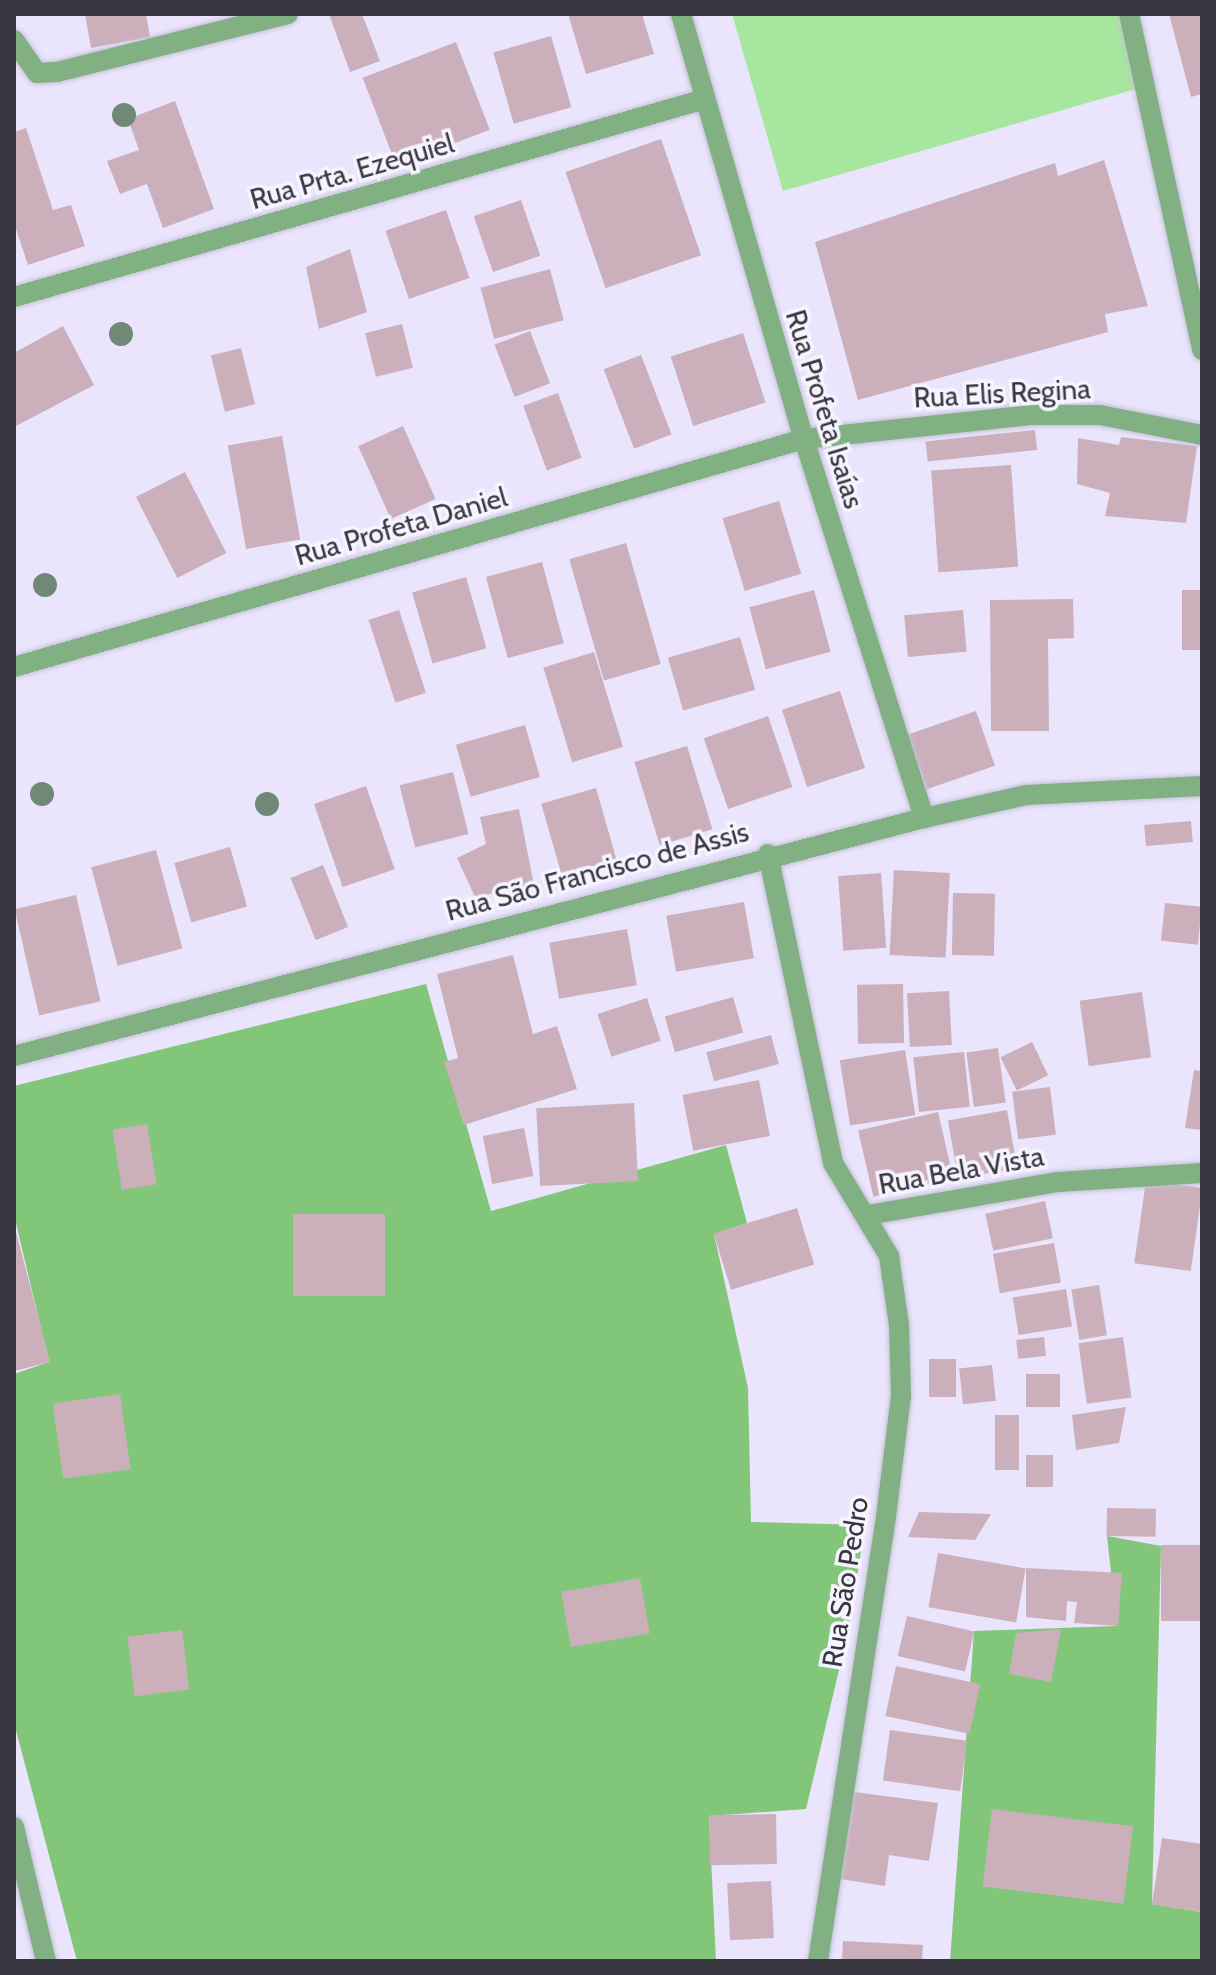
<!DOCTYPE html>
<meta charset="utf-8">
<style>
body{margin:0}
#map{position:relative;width:1216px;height:1975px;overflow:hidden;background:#eae4fd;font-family:Cabin,sans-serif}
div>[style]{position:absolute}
.green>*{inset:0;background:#a6e69e}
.forest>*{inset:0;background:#82c779}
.building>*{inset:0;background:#cbb0bb;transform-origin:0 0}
.roads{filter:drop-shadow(0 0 2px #c6c1d7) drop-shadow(0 0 2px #c6c1d7)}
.street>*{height:20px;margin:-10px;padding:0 10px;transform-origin:10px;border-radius:10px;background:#81b182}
.trees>*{width:24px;height:24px;margin:-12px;border-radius:50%;background:#708876}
span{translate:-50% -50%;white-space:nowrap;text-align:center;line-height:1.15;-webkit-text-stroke:7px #f6f4fe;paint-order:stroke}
.street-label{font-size:28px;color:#38363f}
.frame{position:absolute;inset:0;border:16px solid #38363f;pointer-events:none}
</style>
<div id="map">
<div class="green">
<div style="clip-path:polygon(732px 14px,1131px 14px,1146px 86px,783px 191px)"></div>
</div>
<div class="forest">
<div style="clip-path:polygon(426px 984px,491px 1211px,726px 1145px,747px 1223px,714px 1234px,748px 1388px,751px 1522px,865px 1525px,849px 1628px,806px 1809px,709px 1816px,716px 1961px,77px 1961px,14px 1723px,14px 1374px,49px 1362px,14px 1215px,14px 1086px)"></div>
<div style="clip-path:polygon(1107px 1536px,1161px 1546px,1152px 1904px,1202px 1912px,1202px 1961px,950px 1961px,974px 1631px,1117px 1626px)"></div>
</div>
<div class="building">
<div style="clip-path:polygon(85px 14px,146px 14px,150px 37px,91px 48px)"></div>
<div style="clip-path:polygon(329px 14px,362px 14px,380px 61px,350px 72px)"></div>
<div style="clip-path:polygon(568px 14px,642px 14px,654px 54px,586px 74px)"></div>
<div style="clip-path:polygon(1169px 14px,1202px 14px,1202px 94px,1191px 97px)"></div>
<div style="left:551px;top:36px;width:74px;height:60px;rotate:74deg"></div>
<div style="left:456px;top:42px;width:94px;height:100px;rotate:69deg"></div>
<div style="clip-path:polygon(175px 101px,214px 209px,163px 228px,147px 184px,120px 194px,107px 161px,139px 150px,128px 119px)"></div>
<div style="clip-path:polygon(26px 128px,53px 210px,71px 205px,85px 246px,28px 265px,14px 223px,14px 132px)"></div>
<div style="left:661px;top:139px;width:123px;height:101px;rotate:71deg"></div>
<div style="clip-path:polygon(1104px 160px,1148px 306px,1105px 314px,1108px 332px,858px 400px,815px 242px,1055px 163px,1058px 176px)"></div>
<div style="left:521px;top:200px;width:59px;height:50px;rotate:71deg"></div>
<div style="left:446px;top:210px;width:72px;height:64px;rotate:71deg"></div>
<div style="clip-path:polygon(350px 249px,367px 312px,319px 329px,306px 267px)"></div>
<div style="left:550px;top:269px;width:53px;height:72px;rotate:75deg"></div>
<div style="left:402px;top:324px;width:45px;height:38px;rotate:76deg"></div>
<div style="clip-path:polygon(63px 326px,94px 385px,14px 427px,14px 353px)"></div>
<div style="left:530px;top:331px;width:56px;height:38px;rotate:69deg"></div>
<div style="left:743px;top:333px;width:73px;height:76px;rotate:72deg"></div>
<div style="left:241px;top:348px;width:58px;height:31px;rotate:76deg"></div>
<div style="left:641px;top:355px;width:85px;height:40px;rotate:69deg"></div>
<div style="left:558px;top:393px;width:69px;height:37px;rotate:70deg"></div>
<div style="left:403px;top:426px;width:80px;height:49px;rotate:66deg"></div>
<div style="left:1035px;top:430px;width:20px;height:110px;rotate:84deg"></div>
<div style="left:282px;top:436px;width:105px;height:55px;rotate:80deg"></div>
<div style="clip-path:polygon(1121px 437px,1197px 446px,1186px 523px,1105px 516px,1110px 493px,1077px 484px,1078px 438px,1119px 445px)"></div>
<div style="left:1011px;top:465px;width:102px;height:80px;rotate:86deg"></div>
<div style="left:185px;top:472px;width:91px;height:55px;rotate:63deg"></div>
<div style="left:779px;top:501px;width:76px;height:59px;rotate:73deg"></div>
<div style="left:626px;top:543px;width:126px;height:59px;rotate:74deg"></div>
<div style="left:542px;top:562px;width:84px;height:58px;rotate:75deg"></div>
<div style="left:466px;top:577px;width:74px;height:56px;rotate:74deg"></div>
<div style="left:814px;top:590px;width:64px;height:67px;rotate:75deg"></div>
<div style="left:1182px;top:590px;width:20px;height:60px"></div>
<div style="clip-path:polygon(1073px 599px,1074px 638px,1048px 639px,1049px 731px,991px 731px,990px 600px)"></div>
<div style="left:399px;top:610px;width:87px;height:32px;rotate:72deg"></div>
<div style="left:963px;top:610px;width:42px;height:59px;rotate:85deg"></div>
<div style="left:740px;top:637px;width:55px;height:75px;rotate:74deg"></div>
<div style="left:594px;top:652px;width:99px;height:53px;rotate:73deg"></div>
<div style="left:840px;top:691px;width:81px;height:61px;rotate:72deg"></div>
<div style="left:976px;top:711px;width:58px;height:72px;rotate:71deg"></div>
<div style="left:768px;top:716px;width:75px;height:68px;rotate:71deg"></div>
<div style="left:525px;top:725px;width:54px;height:72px;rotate:74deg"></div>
<div style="left:687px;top:746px;width:87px;height:55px;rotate:73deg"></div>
<div style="left:453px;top:772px;width:64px;height:55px;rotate:76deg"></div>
<div style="left:366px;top:786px;width:88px;height:55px;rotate:71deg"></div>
<div style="left:596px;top:788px;width:74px;height:57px;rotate:74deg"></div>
<div style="clip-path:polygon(519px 809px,534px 885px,475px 897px,457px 858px,486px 844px,480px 817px)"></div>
<div style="left:1191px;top:821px;width:21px;height:47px;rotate:85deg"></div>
<div style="left:230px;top:847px;width:62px;height:58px;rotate:74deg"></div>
<div style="left:156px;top:850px;width:102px;height:67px;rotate:75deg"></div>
<div style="left:323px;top:865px;width:67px;height:35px;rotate:68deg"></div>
<div style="left:894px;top:870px;width:56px;height:85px;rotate:3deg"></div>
<div style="left:881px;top:873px;width:75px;height:43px;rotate:86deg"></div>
<div style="left:953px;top:893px;width:42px;height:62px;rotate:1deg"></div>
<div style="left:76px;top:895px;width:109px;height:63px;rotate:77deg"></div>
<div style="left:744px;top:902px;width:57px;height:79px;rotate:80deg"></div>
<div style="left:1165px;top:903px;width:37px;height:38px;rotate:6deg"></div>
<div style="left:627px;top:929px;width:57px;height:79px;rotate:80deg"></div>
<div style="clip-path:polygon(513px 955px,533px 1034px,557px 1026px,577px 1089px,464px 1125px,444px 1062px,458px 1058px,437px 974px)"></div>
<div style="left:903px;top:984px;width:59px;height:46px;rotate:89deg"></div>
<div style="left:949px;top:991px;width:54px;height:42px;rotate:87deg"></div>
<div style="left:1142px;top:992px;width:66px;height:63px;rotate:82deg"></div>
<div style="left:733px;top:997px;width:37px;height:71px;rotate:74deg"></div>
<div style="left:647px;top:998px;width:45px;height:52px;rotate:72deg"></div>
<div style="left:771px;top:1035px;width:30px;height:67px;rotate:75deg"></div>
<div style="left:1032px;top:1042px;width:37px;height:35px;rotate:64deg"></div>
<div style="left:998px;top:1048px;width:55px;height:32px;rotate:82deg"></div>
<div style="left:905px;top:1050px;width:66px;height:66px;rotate:81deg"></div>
<div style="left:964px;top:1052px;width:55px;height:51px;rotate:84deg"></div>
<div style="clip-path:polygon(1194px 1070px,1202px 1071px,1202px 1130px,1185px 1128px)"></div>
<div style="left:759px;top:1080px;width:57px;height:78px;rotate:79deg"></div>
<div style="left:1050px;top:1087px;width:48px;height:38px;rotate:83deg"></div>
<div style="left:634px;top:1103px;width:78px;height:98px;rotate:87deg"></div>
<div style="left:1007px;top:1110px;width:59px;height:60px;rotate:80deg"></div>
<div style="left:938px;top:1112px;width:68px;height:82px;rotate:77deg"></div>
<div style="left:147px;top:1124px;width:61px;height:35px;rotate:81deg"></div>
<div style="left:524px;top:1128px;width:49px;height:42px;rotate:79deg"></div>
<div style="left:1146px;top:1180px;width:57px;height:84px;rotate:8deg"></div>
<div style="left:1045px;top:1201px;width:38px;height:61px;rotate:78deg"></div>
<div style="left:797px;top:1208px;width:59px;height:87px;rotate:73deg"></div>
<div style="left:293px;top:1214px;width:92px;height:82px"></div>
<div style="clip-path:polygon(14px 1224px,50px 1362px,14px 1371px)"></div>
<div style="left:1054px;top:1243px;width:40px;height:62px;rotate:80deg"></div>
<div style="left:1099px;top:1285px;width:51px;height:28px;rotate:81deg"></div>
<div style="left:1066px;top:1289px;width:38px;height:54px;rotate:81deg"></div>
<div style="left:1044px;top:1337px;width:19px;height:28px;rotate:84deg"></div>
<div style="left:1123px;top:1337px;width:61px;height:45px;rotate:82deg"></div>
<div style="left:929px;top:1359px;width:27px;height:38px"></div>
<div style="left:992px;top:1365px;width:36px;height:33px;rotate:84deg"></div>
<div style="left:1026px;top:1374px;width:34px;height:33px"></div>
<div style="left:120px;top:1394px;width:76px;height:68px;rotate:82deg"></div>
<div style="clip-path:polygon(1126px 1407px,1119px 1443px,1076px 1450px,1072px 1415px)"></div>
<div style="left:995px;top:1415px;width:24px;height:55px"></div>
<div style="left:1053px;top:1455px;width:32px;height:27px;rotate:90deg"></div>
<div style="left:1107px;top:1508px;width:49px;height:28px;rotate:1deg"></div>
<div style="clip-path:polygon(919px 1512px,991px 1514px,975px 1540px,908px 1537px)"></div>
<div style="left:1202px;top:1545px;width:76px;height:41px;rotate:90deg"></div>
<div style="left:938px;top:1553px;width:89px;height:55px;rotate:10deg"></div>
<div style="clip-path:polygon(1026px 1568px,1122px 1573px,1118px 1626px,1074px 1623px,1077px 1602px,1067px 1601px,1066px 1621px,1026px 1617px)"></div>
<div style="left:640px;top:1578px;width:56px;height:80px;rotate:80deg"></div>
<div style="left:907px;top:1616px;width:69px;height:41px;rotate:13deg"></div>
<div style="clip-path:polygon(1061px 1629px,1051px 1682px,1009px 1674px,1016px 1633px)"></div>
<div style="left:182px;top:1630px;width:60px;height:55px;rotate:83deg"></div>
<div style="left:896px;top:1666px;width:86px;height:51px;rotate:12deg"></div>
<div style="left:890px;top:1730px;width:78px;height:51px;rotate:8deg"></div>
<div style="clip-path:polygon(854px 1792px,938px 1803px,929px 1861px,889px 1855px,885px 1886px,840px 1879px)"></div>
<div style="left:992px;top:1809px;width:142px;height:78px;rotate:7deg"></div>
<div style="left:776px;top:1814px;width:50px;height:67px;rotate:89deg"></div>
<div style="clip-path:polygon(1162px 1838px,1202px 1844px,1202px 1912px,1152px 1904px)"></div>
<div style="left:771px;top:1881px;width:57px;height:44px;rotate:87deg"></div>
<div style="clip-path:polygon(843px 1941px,923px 1945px,922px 1961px,842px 1961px)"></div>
</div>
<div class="roads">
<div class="street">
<div style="left:681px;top:14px;width:442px;rotate:73.9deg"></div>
<div style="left:804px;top:439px;width:398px;rotate:72.4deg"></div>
<div style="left:1129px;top:14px;width:344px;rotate:77.7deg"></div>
<div style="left:14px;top:40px;width:40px;rotate:55.1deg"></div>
<div style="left:37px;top:73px;width:20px;rotate:-3deg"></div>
<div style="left:57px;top:72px;width:238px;rotate:-14.1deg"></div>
<div style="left:14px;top:297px;width:719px;rotate:-15.99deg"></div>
<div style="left:14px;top:667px;width:822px;rotate:-16.1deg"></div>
<div style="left:804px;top:439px;width:228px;rotate:-6deg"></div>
<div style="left:1031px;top:415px;width:69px"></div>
<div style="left:1100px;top:415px;width:104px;rotate:11.1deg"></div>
<div style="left:768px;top:854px;width:316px;rotate:78.1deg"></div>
<div style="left:833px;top:1163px;width:109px;rotate:58.9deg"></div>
<div style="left:889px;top:1256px;width:70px;rotate:81.8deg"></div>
<div style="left:899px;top:1325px;width:71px;rotate:88.4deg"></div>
<div style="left:901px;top:1396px;width:122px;rotate:97.1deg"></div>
<div style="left:886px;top:1517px;width:449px;rotate:98.7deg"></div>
<div style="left:14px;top:1056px;width:941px;rotate:-14.66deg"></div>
<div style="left:924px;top:818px;width:105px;rotate:-12.7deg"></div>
<div style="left:1026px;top:795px;width:176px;rotate:-2.9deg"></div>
<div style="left:868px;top:1215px;width:193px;rotate:-9.9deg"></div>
<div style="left:1058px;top:1182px;width:144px;rotate:-3.6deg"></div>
<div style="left:14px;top:1827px;width:138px;rotate:76.6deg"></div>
</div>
</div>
<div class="trees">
<div style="left:124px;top:115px"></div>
<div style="left:121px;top:334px"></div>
<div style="left:45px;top:585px"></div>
<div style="left:42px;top:794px"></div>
<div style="left:267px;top:804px"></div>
</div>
<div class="street-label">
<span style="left:352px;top:171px;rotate:-16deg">Rua Prta. Ezequiel</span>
<span style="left:1002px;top:393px;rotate:-3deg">Rua Elis Regina</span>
<span style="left:825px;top:409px;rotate:73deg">Rua Profeta Isaías</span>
<span style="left:401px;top:526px;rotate:-16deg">Rua Profeta Daniel</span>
<span style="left:597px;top:871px;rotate:-15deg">Rua São Francisco de Assis</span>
<span style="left:961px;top:1170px;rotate:-10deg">Rua Bela Vista</span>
<span style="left:845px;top:1582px;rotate:-81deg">Rua São Pedro</span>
</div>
<div class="frame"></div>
</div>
